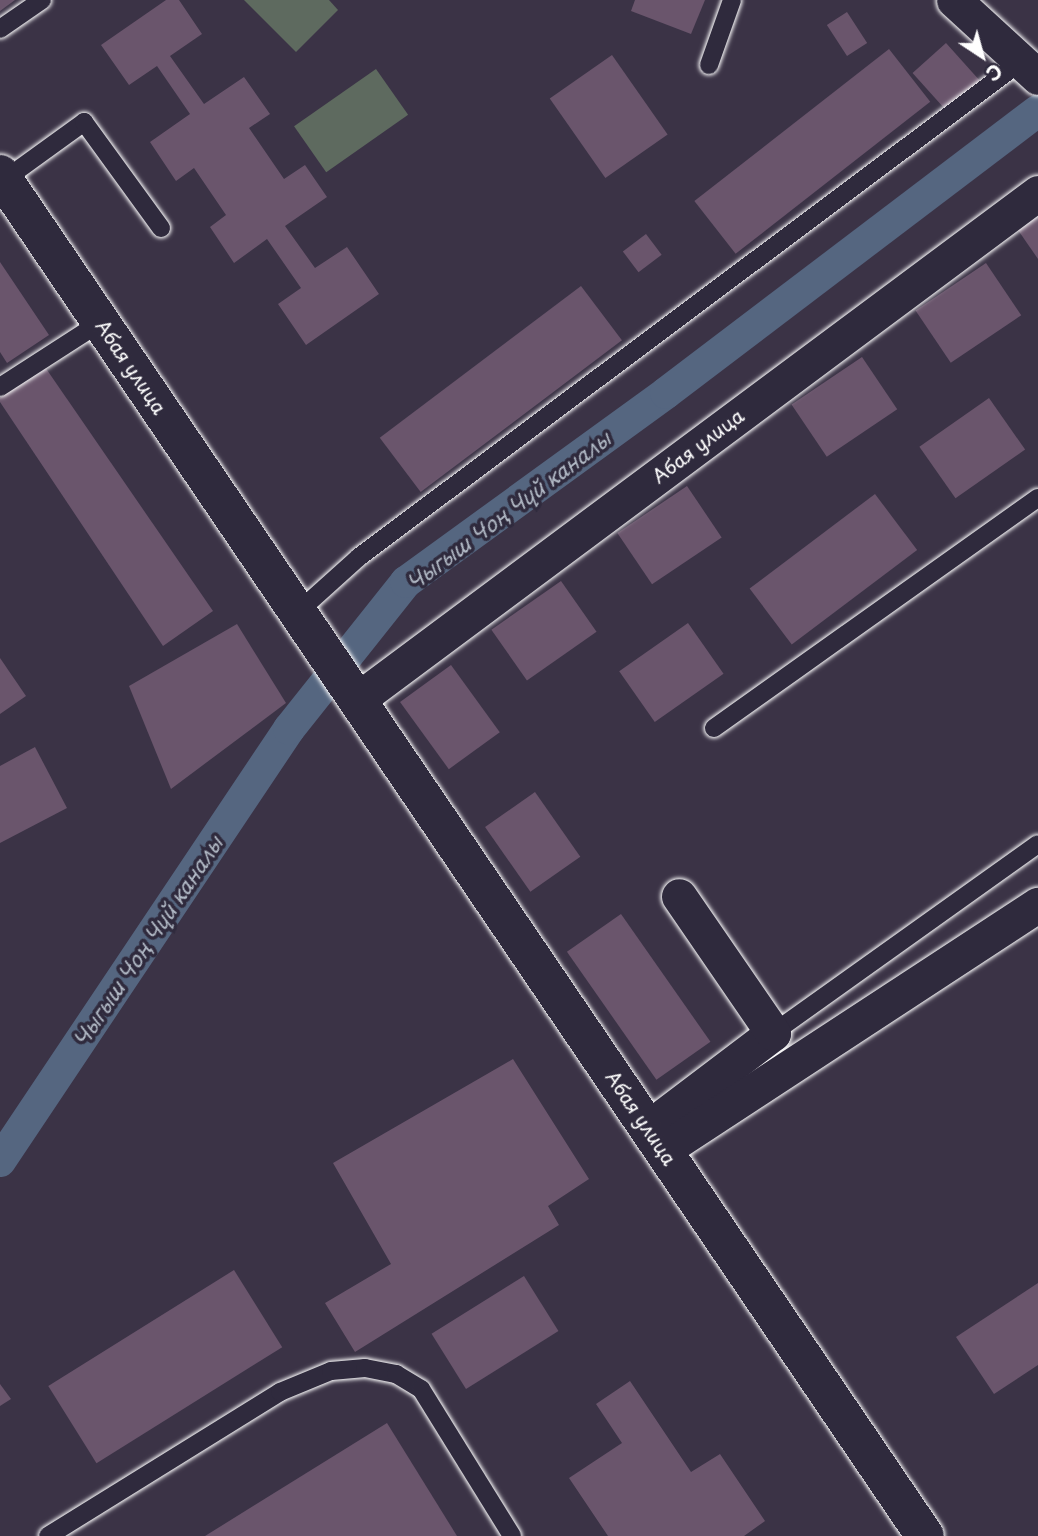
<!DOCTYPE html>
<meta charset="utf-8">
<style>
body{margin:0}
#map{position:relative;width:1038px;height:1536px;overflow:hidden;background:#3b3346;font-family:"Playpen Sans",sans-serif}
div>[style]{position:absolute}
.green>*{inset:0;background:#5e6a5f;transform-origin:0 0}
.canal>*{height:32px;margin:-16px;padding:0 16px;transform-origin:16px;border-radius:16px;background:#556680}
.building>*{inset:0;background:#6a556c;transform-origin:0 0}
.roads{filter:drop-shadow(0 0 2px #fff) drop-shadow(0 0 2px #fff)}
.lane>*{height:18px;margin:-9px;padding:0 9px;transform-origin:9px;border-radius:9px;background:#2f2a3d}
.street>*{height:35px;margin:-17.5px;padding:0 17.5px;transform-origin:17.5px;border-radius:17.5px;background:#2f2a3d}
.secondary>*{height:38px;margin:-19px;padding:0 19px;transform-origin:19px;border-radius:19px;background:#2f2a3d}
span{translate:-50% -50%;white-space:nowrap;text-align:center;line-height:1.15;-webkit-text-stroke:7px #2f2a3d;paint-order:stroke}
.street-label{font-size:19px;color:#fff}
.water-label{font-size:21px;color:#b2bac6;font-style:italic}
.north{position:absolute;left:947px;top:21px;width:70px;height:70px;-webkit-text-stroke:5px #2f2a3d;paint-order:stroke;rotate:144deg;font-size:19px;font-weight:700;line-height:28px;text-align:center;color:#fff}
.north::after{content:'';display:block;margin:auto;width:24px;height:32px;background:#fff;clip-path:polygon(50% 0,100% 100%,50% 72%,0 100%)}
</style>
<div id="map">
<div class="green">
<div style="clip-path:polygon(244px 0,329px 0,338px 10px,296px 52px)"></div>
<div style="left:376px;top:69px;width:56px;height:100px;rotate:55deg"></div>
</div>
<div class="canal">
<div style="left:0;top:1161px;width:520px;rotate:-56.22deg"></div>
<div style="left:289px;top:729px;width:188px;rotate:-51.5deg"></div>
<div style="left:406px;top:582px;width:321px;rotate:-36deg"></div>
<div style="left:666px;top:393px;width:467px;rotate:-37.2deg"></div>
</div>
<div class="building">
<div style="clip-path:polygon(0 0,15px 0,0 11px)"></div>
<div style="clip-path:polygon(166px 0,179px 0,202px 34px,170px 56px,204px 104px,244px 77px,270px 114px,249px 128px,284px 179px,305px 165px,327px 197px,285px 226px,315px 268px,347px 247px,379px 294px,306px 345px,278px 304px,301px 288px,267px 239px,234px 263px,210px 227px,226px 215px,194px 168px,176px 181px,150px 142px,190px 114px,157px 66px,129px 85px,101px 45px)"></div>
<div style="clip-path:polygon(635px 0,705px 0,691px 34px,631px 11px)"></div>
<div style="left:847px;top:12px;width:37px;height:24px;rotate:57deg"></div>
<div style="left:946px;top:43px;width:52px;height:45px;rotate:48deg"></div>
<div style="left:889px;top:49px;width:67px;height:247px;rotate:52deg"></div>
<div style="left:612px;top:55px;width:97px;height:76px;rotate:55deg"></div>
<div style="clip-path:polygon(1038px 216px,1038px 259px,1018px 230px)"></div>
<div style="left:646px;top:234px;width:26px;height:29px;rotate:53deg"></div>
<div style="clip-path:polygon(0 262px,49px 335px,7px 363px,0 352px)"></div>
<div style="left:986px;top:263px;width:63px;height:85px;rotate:56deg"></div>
<div style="left:581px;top:286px;width:68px;height:252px;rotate:53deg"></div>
<div style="left:862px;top:357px;width:63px;height:85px;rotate:56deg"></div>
<div style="clip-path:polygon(45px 367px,213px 611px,163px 646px,0 402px,0 398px)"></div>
<div style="left:989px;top:398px;width:63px;height:85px;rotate:55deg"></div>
<div style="left:687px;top:486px;width:62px;height:84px;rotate:56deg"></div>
<div style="left:875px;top:494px;width:70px;height:157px;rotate:53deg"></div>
<div style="left:561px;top:581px;width:62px;height:85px;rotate:55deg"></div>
<div style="left:688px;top:623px;width:62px;height:84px;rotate:55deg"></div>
<div style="clip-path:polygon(237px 624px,286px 703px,171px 789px,129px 686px)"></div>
<div style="clip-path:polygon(0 658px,26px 696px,0 714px)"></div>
<div style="left:451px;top:665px;width:83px;height:63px;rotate:54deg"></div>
<div style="clip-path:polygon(35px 747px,67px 808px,0 843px,0 766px)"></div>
<div style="left:535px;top:792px;width:79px;height:61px;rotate:55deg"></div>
<div style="left:621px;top:914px;width:156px;height:66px;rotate:55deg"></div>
<div style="clip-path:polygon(513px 1059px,589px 1179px,548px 1206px,559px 1225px,355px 1352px,325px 1303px,391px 1264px,333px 1163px)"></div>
<div style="left:234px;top:1270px;width:91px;height:219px;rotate:58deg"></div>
<div style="left:524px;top:1276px;width:65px;height:109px;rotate:58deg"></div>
<div style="clip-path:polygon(1038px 1283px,1038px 1365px,994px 1394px,956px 1337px)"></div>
<div style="clip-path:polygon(630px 1381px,691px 1472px,720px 1454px,765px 1521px,744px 1536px,608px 1536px,569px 1478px,622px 1443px,596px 1404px)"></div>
<div style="clip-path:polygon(0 1384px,11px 1399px,0 1406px)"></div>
<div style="clip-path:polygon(387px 1423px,457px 1536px,205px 1536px)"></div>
</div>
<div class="roads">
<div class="lane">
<div style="left:0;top:29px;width:51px;rotate:-34.6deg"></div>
<div style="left:709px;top:65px;width:69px;rotate:-70.5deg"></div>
<div style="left:4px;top:180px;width:99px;rotate:-35.9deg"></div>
<div style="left:84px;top:122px;width:131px;rotate:54deg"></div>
<div style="left:0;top:387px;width:120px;rotate:-32.8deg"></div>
<div style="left:298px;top:612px;width:82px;rotate:-42deg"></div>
<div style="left:359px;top:557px;width:824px;rotate:-36.81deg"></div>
<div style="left:714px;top:728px;width:397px;rotate:-35.4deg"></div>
<div style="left:773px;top:1033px;width:325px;rotate:-35.5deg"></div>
<div style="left:48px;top:1536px;width:273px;rotate:-31.8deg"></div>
<div style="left:280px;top:1392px;width:55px;rotate:-22.4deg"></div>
<div style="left:331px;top:1371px;width:34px;rotate:-5deg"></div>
<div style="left:365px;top:1368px;width:32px;rotate:11deg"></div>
<div style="left:396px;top:1374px;width:29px;rotate:31deg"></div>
<div style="left:421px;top:1389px;width:173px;rotate:58.2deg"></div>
</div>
<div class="street">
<div style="left:954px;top:0;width:114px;rotate:42.5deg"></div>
<div style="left:357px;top:700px;width:849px;rotate:-36.67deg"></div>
<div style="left:648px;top:1128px;width:157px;rotate:-37.2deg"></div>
<div style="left:773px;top:1033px;width:166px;rotate:-124.5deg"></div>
<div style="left:663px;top:1150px;width:448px;rotate:-33.2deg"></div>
</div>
<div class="secondary">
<div style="left:0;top:174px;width:1646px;rotate:55.82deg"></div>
</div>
</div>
<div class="street-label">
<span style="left:131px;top:367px;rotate:56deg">Абая улица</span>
<span style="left:698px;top:446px;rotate:-37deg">Абая улица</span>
<span style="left:641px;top:1118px;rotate:56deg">Абая улица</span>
</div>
<div class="water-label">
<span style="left:508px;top:510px;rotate:-37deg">Чыгыш Чоң Чүй каналы</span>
<span style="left:147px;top:941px;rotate:-56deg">Чыгыш Чоң Чүй каналы</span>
</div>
<div class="north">С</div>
</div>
